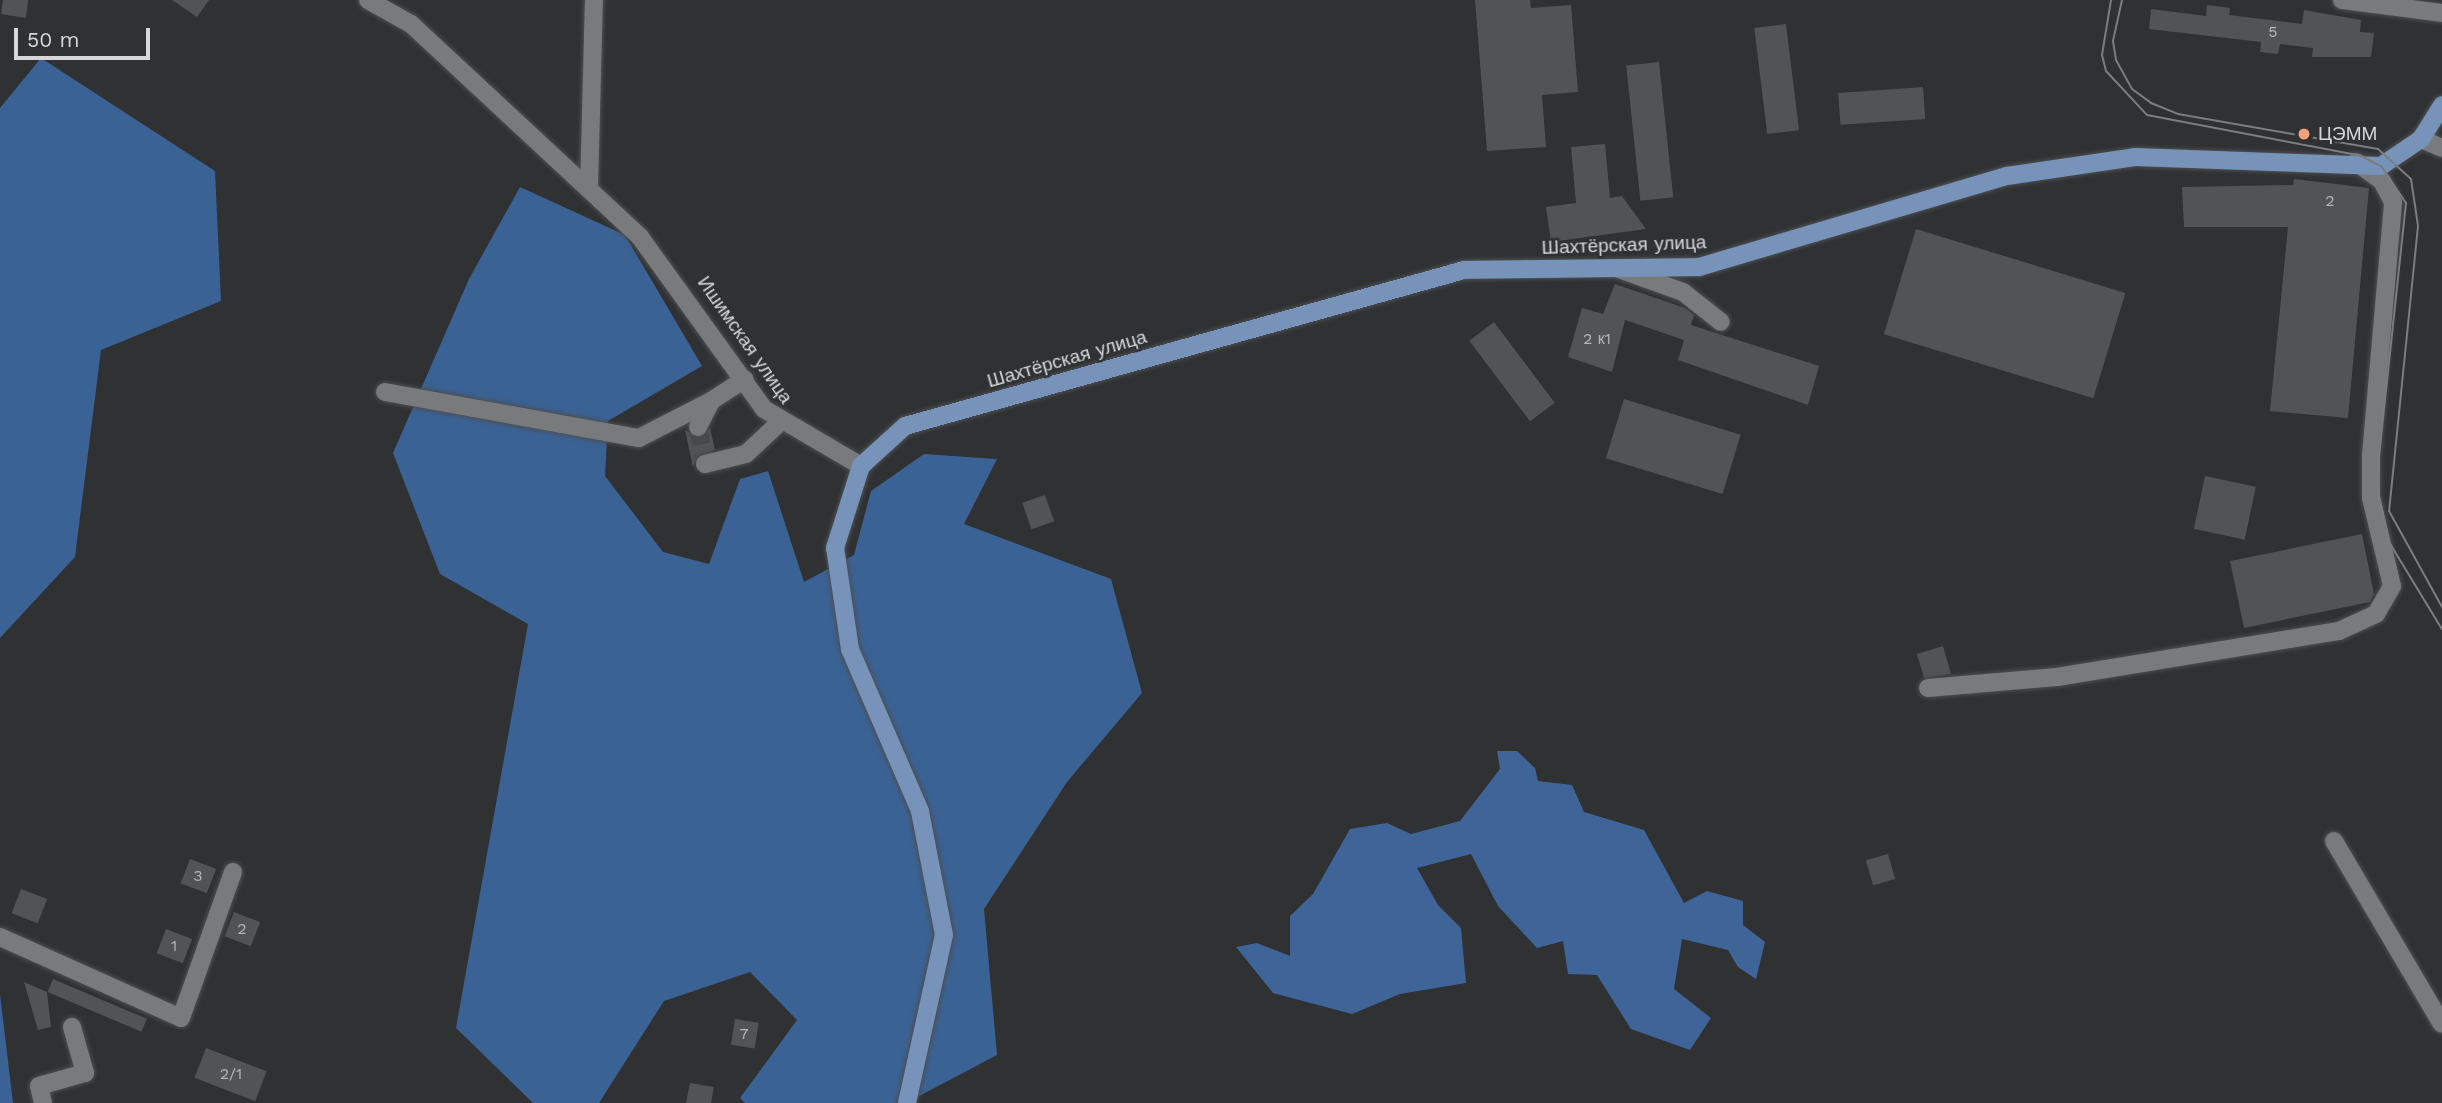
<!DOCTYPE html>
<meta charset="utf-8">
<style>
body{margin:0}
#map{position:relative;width:2442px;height:1103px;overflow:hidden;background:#2f3133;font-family:"Work Sans",sans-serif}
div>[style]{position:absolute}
.forest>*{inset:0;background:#3b6294}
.water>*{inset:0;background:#3f6598}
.building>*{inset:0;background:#515355;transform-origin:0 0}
.minor-tunnel>*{height:18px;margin-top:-9px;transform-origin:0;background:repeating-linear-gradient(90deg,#484a4c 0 18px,transparent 0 27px)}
.roads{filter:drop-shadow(0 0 2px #4c4e50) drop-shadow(0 0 2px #4c4e50)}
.minor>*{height:18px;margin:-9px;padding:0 9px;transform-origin:9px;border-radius:9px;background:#787a7c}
.major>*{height:18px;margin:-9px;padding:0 9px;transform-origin:9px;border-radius:9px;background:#7793b9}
.tram>*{height:2px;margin:-1px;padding:0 1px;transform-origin:1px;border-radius:1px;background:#7b7d7e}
.dots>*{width:19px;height:19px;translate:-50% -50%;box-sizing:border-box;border:4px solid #2f3133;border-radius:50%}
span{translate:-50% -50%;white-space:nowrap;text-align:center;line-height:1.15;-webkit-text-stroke:5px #2f3133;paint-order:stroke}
.number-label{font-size:16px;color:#b5b6b7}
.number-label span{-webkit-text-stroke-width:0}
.poi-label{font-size:19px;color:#d6d7d8}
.left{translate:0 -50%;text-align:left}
.street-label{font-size:19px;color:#d6d7d8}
.scale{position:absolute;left:14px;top:28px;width:136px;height:32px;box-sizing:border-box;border:4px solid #d6d7d8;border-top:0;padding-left:9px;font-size:21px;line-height:24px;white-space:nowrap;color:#d6d7d8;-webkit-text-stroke:5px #2f3133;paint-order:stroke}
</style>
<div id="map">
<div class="forest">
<div style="clip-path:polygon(41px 58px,215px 171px,221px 301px,101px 350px,75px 557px,0 638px,0 108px)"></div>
<div style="clip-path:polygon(520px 187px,625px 235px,702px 366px,608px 421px,605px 476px,663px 552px,709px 564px,740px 479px,768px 471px,804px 582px,854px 555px,871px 491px,924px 454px,997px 459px,964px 524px,1111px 579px,1142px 693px,1067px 782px,984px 909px,997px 1055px,906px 1103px,745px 1103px,740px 1098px,797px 1020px,750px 972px,664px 1001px,599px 1103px,533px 1103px,456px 1028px,528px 624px,440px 574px,393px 453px,469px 279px)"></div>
<div style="clip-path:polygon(0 994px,13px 1103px,0 1103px)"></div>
</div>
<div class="water">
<div style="clip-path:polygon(1497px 751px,1517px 751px,1535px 768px,1538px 781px,1572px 785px,1584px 812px,1644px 830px,1684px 903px,1707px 891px,1743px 901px,1743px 925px,1765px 942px,1756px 979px,1738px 967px,1728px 950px,1682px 939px,1674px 989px,1711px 1018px,1690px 1050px,1631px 1029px,1597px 975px,1568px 974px,1563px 941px,1537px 948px,1498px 906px,1471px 854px,1417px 868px,1438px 905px,1461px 928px,1466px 983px,1400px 994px,1352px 1014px,1273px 993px,1236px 947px,1257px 943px,1290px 956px,1290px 916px,1313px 894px,1350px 829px,1387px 823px,1411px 834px,1460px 821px,1500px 769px)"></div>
</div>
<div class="building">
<div style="clip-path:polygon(3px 0,28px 0,26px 18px,1px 14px)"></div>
<div style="clip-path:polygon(172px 0,209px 0,197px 17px)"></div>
<div style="clip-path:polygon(1475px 0,1530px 0,1531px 8px,1571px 5px,1578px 92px,1542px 95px,1546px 147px,1487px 151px)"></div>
<div style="clip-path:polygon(2207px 5px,2230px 8px,2229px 15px,2302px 24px,2304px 10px,2361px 20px,2360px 32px,2374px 33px,2371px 57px,2312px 57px,2313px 48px,2280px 44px,2278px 54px,2260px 52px,2261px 42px,2149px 29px,2151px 9px,2206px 16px)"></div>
<div style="left:1786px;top:24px;width:107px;height:32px;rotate:83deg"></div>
<div style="left:1659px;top:62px;width:136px;height:33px;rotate:84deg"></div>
<div style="left:1923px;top:87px;width:32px;height:85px;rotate:86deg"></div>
<div style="clip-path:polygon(1605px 144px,1610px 198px,1622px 196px,1646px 229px,1551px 242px,1546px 207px,1576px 203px,1571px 147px)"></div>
<div style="clip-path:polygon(2294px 179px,2369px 188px,2348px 418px,2270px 411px,2288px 227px,2184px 227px,2182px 187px,2293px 185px)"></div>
<div style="left:1916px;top:229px;width:219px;height:110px;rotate:17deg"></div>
<div style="clip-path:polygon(1615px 284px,1685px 308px,1694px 315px,1691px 325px,1819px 366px,1808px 405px,1678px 360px,1684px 340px,1625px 320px,1612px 372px,1568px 357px,1582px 308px,1603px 314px)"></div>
<div style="left:1494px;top:322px;width:101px;height:31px;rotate:53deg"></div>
<div style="left:1624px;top:399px;width:122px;height:62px;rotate:17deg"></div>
<div style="clip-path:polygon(710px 428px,715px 450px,698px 455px,693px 467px,685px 430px,699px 438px)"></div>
<div style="left:2205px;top:476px;width:52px;height:54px;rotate:12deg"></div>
<div style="left:1045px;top:495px;width:28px;height:24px;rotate:71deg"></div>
<div style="clip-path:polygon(2362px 534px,2374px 594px,2370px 602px,2244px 628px,2230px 561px)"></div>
<div style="clip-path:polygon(1943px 646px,1951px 674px,1924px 678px,1917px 654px)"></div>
<div style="left:1888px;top:854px;width:26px;height:23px;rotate:74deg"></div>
<div style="left:190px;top:859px;width:28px;height:26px;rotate:21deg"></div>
<div style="left:21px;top:889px;width:28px;height:26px;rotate:21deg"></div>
<div style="left:234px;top:912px;width:28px;height:26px;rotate:21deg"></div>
<div style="left:166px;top:929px;width:28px;height:26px;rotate:21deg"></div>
<div style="left:53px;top:979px;width:102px;height:14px;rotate:23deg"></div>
<div style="clip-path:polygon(24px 982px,47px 992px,51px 1027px,38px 1030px)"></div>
<div style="left:735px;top:1019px;width:24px;height:26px;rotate:9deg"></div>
<div style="left:206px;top:1048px;width:65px;height:32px;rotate:21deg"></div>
<div style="clip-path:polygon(690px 1083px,714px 1087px,711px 1103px,686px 1103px)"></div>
</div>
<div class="minor-tunnel">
<div style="left:698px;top:427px;width:38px;rotate:79deg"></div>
</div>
<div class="roads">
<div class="minor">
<div style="left:368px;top:0;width:49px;rotate:29.2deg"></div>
<div style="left:411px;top:24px;width:313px;rotate:42.9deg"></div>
<div style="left:640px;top:237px;width:212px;rotate:54.2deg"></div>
<div style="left:764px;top:409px;width:113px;rotate:30.4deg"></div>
<div style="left:2342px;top:0;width:101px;rotate:7.4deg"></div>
<div style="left:2421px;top:139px;width:23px;rotate:23deg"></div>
<div style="left:589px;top:189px;width:189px;rotate:-88.5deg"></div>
<div style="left:1619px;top:269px;width:68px;rotate:19.8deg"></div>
<div style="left:1683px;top:292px;width:48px;rotate:38.3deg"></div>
<div style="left:385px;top:392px;width:258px;rotate:10.3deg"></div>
<div style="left:639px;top:438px;width:81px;rotate:-27.2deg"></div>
<div style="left:698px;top:427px;width:29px;rotate:-63deg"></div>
<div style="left:711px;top:401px;width:40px;rotate:-32.9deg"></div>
<div style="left:705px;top:464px;width:42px;rotate:-13.7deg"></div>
<div style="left:746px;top:454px;width:45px;rotate:-43.2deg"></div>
<div style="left:1928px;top:688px;width:129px;rotate:-4.9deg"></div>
<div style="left:2057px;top:677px;width:286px;rotate:-9.3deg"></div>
<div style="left:2339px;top:631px;width:41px;rotate:-24.7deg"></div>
<div style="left:2376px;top:614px;width:32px;rotate:-60deg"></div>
<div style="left:2392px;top:586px;width:90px;rotate:-103.4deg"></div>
<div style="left:2371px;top:498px;width:43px;rotate:-90deg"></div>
<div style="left:2371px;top:455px;width:254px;rotate:-85deg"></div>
<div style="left:2393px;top:202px;width:24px;rotate:-118deg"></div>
<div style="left:2382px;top:181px;width:32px;rotate:-144deg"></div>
<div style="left:2334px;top:841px;width:212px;rotate:59.5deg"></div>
<div style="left:0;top:937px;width:198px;rotate:24.1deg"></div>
<div style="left:181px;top:1018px;width:155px;rotate:-70.4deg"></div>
<div style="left:43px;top:1103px;width:17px;rotate:-103deg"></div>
<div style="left:39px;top:1086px;width:48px;rotate:-15.8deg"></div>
<div style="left:85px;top:1073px;width:48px;rotate:-105.8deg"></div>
</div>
<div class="major">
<div style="left:907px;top:1103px;width:172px;rotate:-77.6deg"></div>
<div style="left:944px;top:935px;width:126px;rotate:-101deg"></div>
<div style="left:920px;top:811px;width:176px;rotate:-113.4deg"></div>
<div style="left:850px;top:649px;width:102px;rotate:-98.4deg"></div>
<div style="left:835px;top:548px;width:86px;rotate:-72.4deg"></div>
<div style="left:861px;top:466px;width:59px;rotate:-42.3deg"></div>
<div style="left:905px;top:426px;width:580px;rotate:-15.59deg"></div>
<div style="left:1464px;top:270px;width:235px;rotate:-0.7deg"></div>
<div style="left:1699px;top:267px;width:321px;rotate:-16.5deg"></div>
<div style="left:2007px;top:176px;width:129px;rotate:-8.4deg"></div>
<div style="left:2135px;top:157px;width:246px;rotate:2.1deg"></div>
<div style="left:2381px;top:166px;width:48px;rotate:-34deg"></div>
<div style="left:2421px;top:139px;width:40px;rotate:-58deg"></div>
</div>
</div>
<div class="tram">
<div style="left:2111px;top:0;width:56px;rotate:99.3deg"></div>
<div style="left:2102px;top:55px;width:16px;rotate:76deg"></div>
<div style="left:2106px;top:71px;width:60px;rotate:47deg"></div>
<div style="left:2147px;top:115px;width:218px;rotate:10.8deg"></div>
<div style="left:2361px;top:156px;width:22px;rotate:27deg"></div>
<div style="left:2381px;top:166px;width:45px;rotate:56deg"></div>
<div style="left:2406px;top:203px;width:281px;rotate:96.1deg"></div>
<div style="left:2376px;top:482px;width:61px;rotate:77.8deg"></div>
<div style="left:2389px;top:542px;width:102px;rotate:58.7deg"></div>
<div style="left:2122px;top:0;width:42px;rotate:102.4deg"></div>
<div style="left:2113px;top:41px;width:19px;rotate:81deg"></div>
<div style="left:2116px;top:60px;width:33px;rotate:61deg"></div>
<div style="left:2132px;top:89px;width:24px;rotate:36deg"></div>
<div style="left:2151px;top:103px;width:29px;rotate:22deg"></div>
<div style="left:2178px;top:114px;width:203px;rotate:9.9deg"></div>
<div style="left:2378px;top:149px;width:45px;rotate:42.3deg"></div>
<div style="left:2411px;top:179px;width:48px;rotate:81.5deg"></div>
<div style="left:2418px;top:226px;width:286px;rotate:95.8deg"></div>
<div style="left:2389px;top:511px;width:110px;rotate:61.1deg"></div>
</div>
<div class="dots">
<div style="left:2304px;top:134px;background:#f1a17c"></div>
</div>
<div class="number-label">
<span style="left:2273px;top:32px">5</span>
<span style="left:2330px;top:201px">2</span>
<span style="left:1597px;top:339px">2 к1</span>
<span style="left:198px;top:876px">3</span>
<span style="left:242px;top:929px">2</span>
<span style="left:174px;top:946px">1</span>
<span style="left:744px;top:1034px">7</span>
<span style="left:231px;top:1074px">2/1</span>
</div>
<div class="poi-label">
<span class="left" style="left:2318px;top:134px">ЦЭММ</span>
</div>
<div class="street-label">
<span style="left:1624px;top:245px;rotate:-2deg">Шахтёрская улица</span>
<span style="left:745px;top:340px;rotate:55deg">Ишимская улица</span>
<span style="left:1067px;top:359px;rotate:-16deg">Шахтёрская улица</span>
</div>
<div class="scale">50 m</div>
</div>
